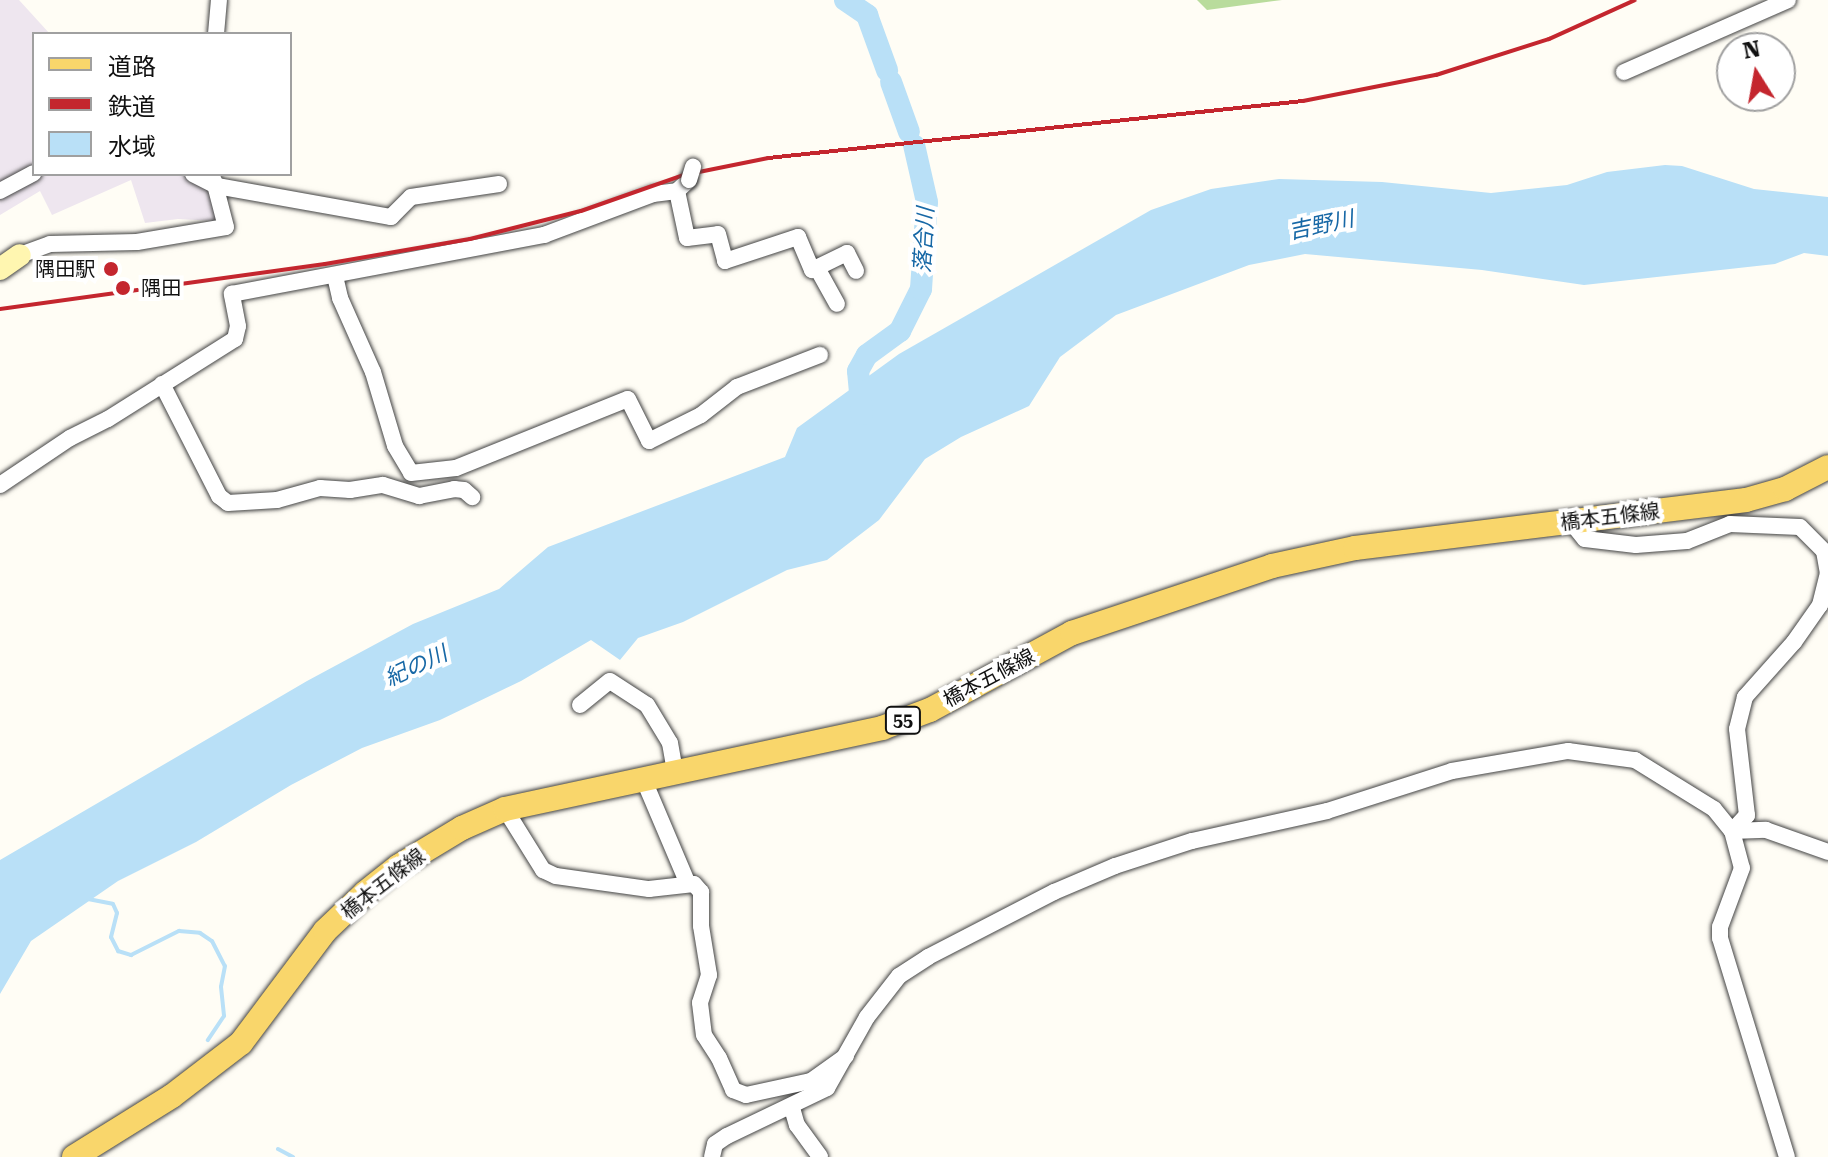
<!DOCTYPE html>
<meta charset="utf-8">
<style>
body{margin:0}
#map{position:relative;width:1828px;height:1157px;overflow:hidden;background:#fffdf5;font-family:"Roboto Serif","Noto Sans JP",serif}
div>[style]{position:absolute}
.industrial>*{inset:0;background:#eee6ef}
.forest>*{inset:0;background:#b9dc9c}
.water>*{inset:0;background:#b9e0f7}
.stream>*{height:4px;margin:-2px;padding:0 2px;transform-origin:2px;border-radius:2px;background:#b9e0f7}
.river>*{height:22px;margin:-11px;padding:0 11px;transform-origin:11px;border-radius:11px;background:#b9e0f7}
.roads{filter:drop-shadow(0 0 2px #444) drop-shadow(0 0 2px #444)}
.street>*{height:16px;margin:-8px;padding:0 8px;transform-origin:8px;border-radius:8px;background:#fff}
.secondary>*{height:22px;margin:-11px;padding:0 11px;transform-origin:11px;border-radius:11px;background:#fff6b0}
.primary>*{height:24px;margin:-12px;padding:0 12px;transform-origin:12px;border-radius:12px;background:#f9d66b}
.rail>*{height:4px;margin:-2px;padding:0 2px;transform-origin:2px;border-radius:2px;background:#c4262e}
.bridges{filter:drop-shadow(0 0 2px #444) drop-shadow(0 0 2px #444)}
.street-bridge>*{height:16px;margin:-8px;padding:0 8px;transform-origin:8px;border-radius:8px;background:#fff}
.dots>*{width:22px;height:22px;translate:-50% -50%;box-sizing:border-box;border:4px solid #fff;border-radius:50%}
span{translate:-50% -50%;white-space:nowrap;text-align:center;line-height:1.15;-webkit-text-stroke:8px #fff;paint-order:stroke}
.shield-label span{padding:2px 6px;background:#fff;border:2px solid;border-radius:6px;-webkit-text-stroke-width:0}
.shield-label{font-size:18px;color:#111;font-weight:700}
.poi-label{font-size:20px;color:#111}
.right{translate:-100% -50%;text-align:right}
.left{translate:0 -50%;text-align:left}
.street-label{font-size:20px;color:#111}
.water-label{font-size:22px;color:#1768a6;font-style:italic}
.legend{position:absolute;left:32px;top:32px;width:260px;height:144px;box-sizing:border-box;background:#fff;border:2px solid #a0a0a0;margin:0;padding:10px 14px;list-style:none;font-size:24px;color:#111}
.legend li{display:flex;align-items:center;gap:16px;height:40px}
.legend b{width:40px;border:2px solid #a0a0a0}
.north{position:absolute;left:1716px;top:32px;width:80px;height:80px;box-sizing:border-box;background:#fff;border:2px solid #a0a0a0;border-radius:50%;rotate:349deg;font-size:22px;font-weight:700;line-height:32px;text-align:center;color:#111}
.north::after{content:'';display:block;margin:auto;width:28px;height:36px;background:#c4262e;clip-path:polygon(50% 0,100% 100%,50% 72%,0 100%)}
</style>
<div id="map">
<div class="industrial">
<div style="clip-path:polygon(0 0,19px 0,50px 34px,34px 34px,34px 174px,207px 174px,216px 221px,178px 219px,145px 223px,131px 180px,52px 215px,40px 191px,0 215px)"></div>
</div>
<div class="forest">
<div style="clip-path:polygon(1197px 0,1282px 0,1207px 10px)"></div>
</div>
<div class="water">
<div style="clip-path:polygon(1665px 165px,1682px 166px,1754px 189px,1828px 197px,1828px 256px,1804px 253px,1775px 264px,1584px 285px,1482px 270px,1305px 254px,1249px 265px,1116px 315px,1060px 357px,1029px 406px,961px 437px,925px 459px,879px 520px,827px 560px,787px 570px,683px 622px,638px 638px,620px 660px,591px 640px,521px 681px,440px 720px,362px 748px,291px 785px,196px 842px,118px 881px,31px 941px,0 994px,0 860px,307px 681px,413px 624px,499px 589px,548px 547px,785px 457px,797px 428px,899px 354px,1151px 210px,1211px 189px,1279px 179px,1382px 182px,1491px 193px,1567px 185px,1607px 172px)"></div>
</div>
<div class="stream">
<div style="left:88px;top:899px;width:25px;rotate:11deg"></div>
<div style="left:113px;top:904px;width:10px;rotate:66deg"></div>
<div style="left:117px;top:913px;width:25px;rotate:104deg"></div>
<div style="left:111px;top:937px;width:16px;rotate:63deg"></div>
<div style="left:118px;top:951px;width:14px;rotate:17deg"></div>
<div style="left:131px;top:955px;width:54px;rotate:-26.6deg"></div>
<div style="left:179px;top:931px;width:21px;rotate:5deg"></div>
<div style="left:200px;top:933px;width:14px;rotate:34deg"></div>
<div style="left:212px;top:941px;width:28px;rotate:63deg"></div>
<div style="left:225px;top:966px;width:21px;rotate:101deg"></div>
<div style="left:221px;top:987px;width:29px;rotate:84deg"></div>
<div style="left:224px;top:1016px;width:29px;rotate:124deg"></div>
<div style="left:278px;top:1149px;width:17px;rotate:28deg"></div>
</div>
<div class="river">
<div style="left:845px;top:0;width:27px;rotate:34deg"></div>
<div style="left:867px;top:15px;width:59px;rotate:70deg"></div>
<div style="left:891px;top:82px;width:53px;rotate:70.2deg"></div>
<div style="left:862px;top:414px;width:43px;rotate:-95.3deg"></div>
<div style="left:858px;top:371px;width:18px;rotate:-61deg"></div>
<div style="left:867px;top:355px;width:41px;rotate:-36deg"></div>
<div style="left:900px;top:331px;width:47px;rotate:-63.4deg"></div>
<div style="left:921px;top:289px;width:87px;rotate:-86.1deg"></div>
<div style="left:927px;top:202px;width:58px;rotate:-102.8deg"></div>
</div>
<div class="roads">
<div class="street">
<div style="left:216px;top:34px;width:34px;rotate:-85deg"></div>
<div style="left:1624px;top:72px;width:179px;rotate:-23.7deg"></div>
<div style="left:193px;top:174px;width:27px;rotate:27deg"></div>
<div style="left:217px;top:186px;width:177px;rotate:10.1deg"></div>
<div style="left:391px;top:217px;width:28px;rotate:-45deg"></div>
<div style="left:411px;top:197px;width:89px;rotate:-8.4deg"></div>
<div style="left:0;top:191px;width:38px;rotate:-28deg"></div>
<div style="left:677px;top:191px;width:48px;rotate:78deg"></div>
<div style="left:687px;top:238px;width:31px;rotate:-7deg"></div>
<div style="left:718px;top:234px;width:28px;rotate:75deg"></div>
<div style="left:725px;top:261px;width:77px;rotate:-18.2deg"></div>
<div style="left:798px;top:237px;width:36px;rotate:67deg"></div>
<div style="left:812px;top:270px;width:39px;rotate:-26deg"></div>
<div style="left:847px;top:253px;width:20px;rotate:63deg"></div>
<div style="left:20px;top:255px;width:32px;rotate:-20deg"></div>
<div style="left:50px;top:244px;width:87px;rotate:-1.3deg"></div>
<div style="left:137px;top:242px;width:90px;rotate:-9.6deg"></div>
<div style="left:226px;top:227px;width:48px;rotate:-104.6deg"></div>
<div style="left:817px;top:268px;width:41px;rotate:60.9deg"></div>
<div style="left:335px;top:276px;width:23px;rotate:77deg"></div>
<div style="left:340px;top:298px;width:81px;rotate:66deg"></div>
<div style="left:373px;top:372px;width:77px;rotate:73.4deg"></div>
<div style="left:395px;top:446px;width:31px;rotate:59deg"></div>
<div style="left:411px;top:473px;width:45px;rotate:-6.3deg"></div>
<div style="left:456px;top:468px;width:185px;rotate:-21.9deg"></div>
<div style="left:628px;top:399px;width:47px;rotate:63.4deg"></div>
<div style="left:649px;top:441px;width:58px;rotate:-26.6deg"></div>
<div style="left:701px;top:415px;width:46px;rotate:-37.9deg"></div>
<div style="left:737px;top:387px;width:89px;rotate:-21.1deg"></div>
<div style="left:162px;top:384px;width:126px;rotate:63deg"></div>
<div style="left:219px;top:496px;width:11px;rotate:38deg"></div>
<div style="left:228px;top:503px;width:49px;rotate:-3.5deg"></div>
<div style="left:277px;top:500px;width:45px;rotate:-15.6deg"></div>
<div style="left:320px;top:488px;width:30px;rotate:4deg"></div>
<div style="left:350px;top:490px;width:33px;rotate:-9deg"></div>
<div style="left:383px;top:485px;width:38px;rotate:17deg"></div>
<div style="left:419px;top:496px;width:36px;rotate:-11deg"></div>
<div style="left:454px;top:489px;width:10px;rotate:6deg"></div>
<div style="left:464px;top:490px;width:11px;rotate:41deg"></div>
<div style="left:0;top:485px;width:84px;rotate:-33.9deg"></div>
<div style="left:70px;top:438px;width:42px;rotate:-26.6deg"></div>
<div style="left:108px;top:419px;width:150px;rotate:-32.2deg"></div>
<div style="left:235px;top:339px;width:13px;rotate:-77deg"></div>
<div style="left:238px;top:326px;width:33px;rotate:-101deg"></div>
<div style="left:232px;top:294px;width:318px;rotate:-10.7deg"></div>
<div style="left:544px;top:235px;width:116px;rotate:-20.6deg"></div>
<div style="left:653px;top:194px;width:24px;rotate:-7deg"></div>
<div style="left:677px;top:191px;width:16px;rotate:-43deg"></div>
<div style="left:1571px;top:522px;width:22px;rotate:51deg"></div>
<div style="left:1585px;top:539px;width:51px;rotate:6.7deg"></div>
<div style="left:1636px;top:545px;width:51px;rotate:-4.5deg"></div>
<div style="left:1687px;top:541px;width:46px;rotate:-21.6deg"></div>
<div style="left:1730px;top:524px;width:70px;rotate:2.5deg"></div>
<div style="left:1800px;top:527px;width:34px;rotate:45deg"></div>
<div style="left:1824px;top:551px;width:22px;rotate:80deg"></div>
<div style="left:1828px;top:573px;width:33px;rotate:104deg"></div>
<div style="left:1820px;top:605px;width:45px;rotate:125.1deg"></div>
<div style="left:1794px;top:642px;width:74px;rotate:131.7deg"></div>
<div style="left:1745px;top:697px;width:33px;rotate:104deg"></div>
<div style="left:1737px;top:729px;width:87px;rotate:83.4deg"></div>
<div style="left:1747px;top:815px;width:22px;rotate:133deg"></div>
<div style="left:580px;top:705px;width:38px;rotate:-39deg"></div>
<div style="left:610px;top:681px;width:44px;rotate:33deg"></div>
<div style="left:647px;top:705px;width:44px;rotate:58.8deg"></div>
<div style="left:670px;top:743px;width:28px;rotate:80deg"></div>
<div style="left:643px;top:778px;width:115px;rotate:67deg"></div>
<div style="left:505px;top:809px;width:72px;rotate:58.1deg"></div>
<div style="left:543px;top:870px;width:14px;rotate:25deg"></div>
<div style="left:556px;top:876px;width:94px;rotate:8deg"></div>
<div style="left:649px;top:889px;width:45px;rotate:-6.3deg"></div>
<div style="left:694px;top:884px;width:11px;rotate:49deg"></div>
<div style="left:701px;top:892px;width:34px;rotate:90deg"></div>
<div style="left:701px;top:926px;width:50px;rotate:80.7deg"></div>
<div style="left:709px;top:975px;width:29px;rotate:108deg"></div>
<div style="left:700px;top:1003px;width:32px;rotate:83deg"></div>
<div style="left:704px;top:1035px;width:27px;rotate:57deg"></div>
<div style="left:719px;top:1058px;width:35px;rotate:66deg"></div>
<div style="left:733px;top:1090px;width:14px;rotate:21deg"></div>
<div style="left:746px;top:1095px;width:66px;rotate:-12.2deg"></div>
<div style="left:811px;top:1081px;width:43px;rotate:-35.5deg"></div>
<div style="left:1732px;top:831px;width:34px;rotate:-2deg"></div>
<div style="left:1766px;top:830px;width:66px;rotate:19.5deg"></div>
<div style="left:792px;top:1108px;width:18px;rotate:74deg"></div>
<div style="left:797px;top:1125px;width:39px;rotate:54deg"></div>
<div style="left:712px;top:1157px;width:13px;rotate:-77deg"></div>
<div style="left:715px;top:1144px;width:14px;rotate:-34deg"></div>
<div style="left:727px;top:1136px;width:111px;rotate:-25.6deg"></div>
<div style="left:827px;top:1088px;width:81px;rotate:-60.6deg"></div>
<div style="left:867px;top:1017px;width:52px;rotate:-52deg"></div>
<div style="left:899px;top:976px;width:35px;rotate:-33deg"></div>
<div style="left:928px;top:957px;width:142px;rotate:-27.3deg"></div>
<div style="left:1054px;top:892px;width:66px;rotate:-23.1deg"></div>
<div style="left:1115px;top:866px;width:81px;rotate:-18deg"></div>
<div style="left:1192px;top:841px;width:138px;rotate:-12.5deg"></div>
<div style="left:1327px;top:811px;width:131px;rotate:-17.7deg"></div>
<div style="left:1452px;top:771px;width:118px;rotate:-9.8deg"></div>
<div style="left:1568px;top:751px;width:68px;rotate:7.7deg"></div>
<div style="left:1635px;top:760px;width:93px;rotate:31.8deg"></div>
<div style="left:1714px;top:809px;width:28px;rotate:51deg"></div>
<div style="left:1732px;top:831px;width:38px;rotate:75deg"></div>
<div style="left:1742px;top:868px;width:63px;rotate:110.4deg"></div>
<div style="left:1720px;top:927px;width:11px;rotate:90deg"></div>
<div style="left:1720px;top:938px;width:229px;rotate:73deg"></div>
</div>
<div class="secondary">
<div style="left:0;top:269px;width:24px;rotate:-35deg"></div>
</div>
<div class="primary">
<div style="left:74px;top:1157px;width:115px;rotate:-31.9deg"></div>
<div style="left:172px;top:1096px;width:87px;rotate:-37.5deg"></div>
<div style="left:241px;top:1043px;width:140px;rotate:-53.1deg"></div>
<div style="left:325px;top:931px;width:55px;rotate:-43.5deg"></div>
<div style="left:365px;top:893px;width:43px;rotate:-38.5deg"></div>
<div style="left:399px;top:866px;width:74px;rotate:-31.1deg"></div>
<div style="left:462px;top:828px;width:47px;rotate:-23.8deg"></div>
<div style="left:505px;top:809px;width:386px;rotate:-12.1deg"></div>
<div style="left:882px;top:728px;width:51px;rotate:-20.6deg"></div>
<div style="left:930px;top:710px;width:162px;rotate:-28.5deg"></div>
<div style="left:1072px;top:633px;width:211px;rotate:-18.5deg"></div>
<div style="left:1272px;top:566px;width:85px;rotate:-12.2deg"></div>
<div style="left:1355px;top:548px;width:394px;rotate:-7deg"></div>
<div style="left:1746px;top:500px;width:41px;rotate:-15.8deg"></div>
<div style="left:1785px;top:489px;width:48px;rotate:-27.1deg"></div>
</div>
</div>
<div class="rail">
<div style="left:0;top:309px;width:328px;rotate:-7.9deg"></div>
<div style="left:325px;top:264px;width:147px;rotate:-9.8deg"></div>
<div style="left:470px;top:239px;width:114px;rotate:-14.2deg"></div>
<div style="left:581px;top:211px;width:109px;rotate:-19.3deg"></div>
<div style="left:684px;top:175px;width:86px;rotate:-11.4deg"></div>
<div style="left:768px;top:158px;width:538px;rotate:-6.08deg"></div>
<div style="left:1303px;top:101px;width:136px;rotate:-11.1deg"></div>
<div style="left:1436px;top:75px;width:119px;rotate:-17.7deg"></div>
<div style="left:1549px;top:39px;width:94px;rotate:-24.4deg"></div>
</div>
<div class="bridges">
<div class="street-bridge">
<div style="left:689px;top:180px;width:14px;rotate:-73deg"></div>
</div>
</div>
<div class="dots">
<div style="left:111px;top:269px;background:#c4262e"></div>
<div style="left:123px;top:288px;background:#c4262e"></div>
</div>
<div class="shield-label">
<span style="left:903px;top:720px">55</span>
</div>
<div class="poi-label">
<span class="right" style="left:95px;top:269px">隅田駅</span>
<span class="left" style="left:141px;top:288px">隅田</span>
</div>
<div class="street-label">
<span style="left:1610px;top:517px;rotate:-7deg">橋本五條線</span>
<span style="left:989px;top:678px;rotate:-28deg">橋本五條線</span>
<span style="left:383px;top:884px;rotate:-38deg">橋本五條線</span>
</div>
<div class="water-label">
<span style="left:1321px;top:225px;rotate:-12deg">吉野川</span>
<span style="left:924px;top:240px;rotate:-87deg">落合川</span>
<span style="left:416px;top:666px;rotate:-25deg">紀の川</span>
</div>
<ul class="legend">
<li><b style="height:10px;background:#f9d66b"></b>道路</li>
<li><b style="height:10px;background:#c4262e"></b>鉄道</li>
<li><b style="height:22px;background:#b9e0f7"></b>水域</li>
</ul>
<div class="north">N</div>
</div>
